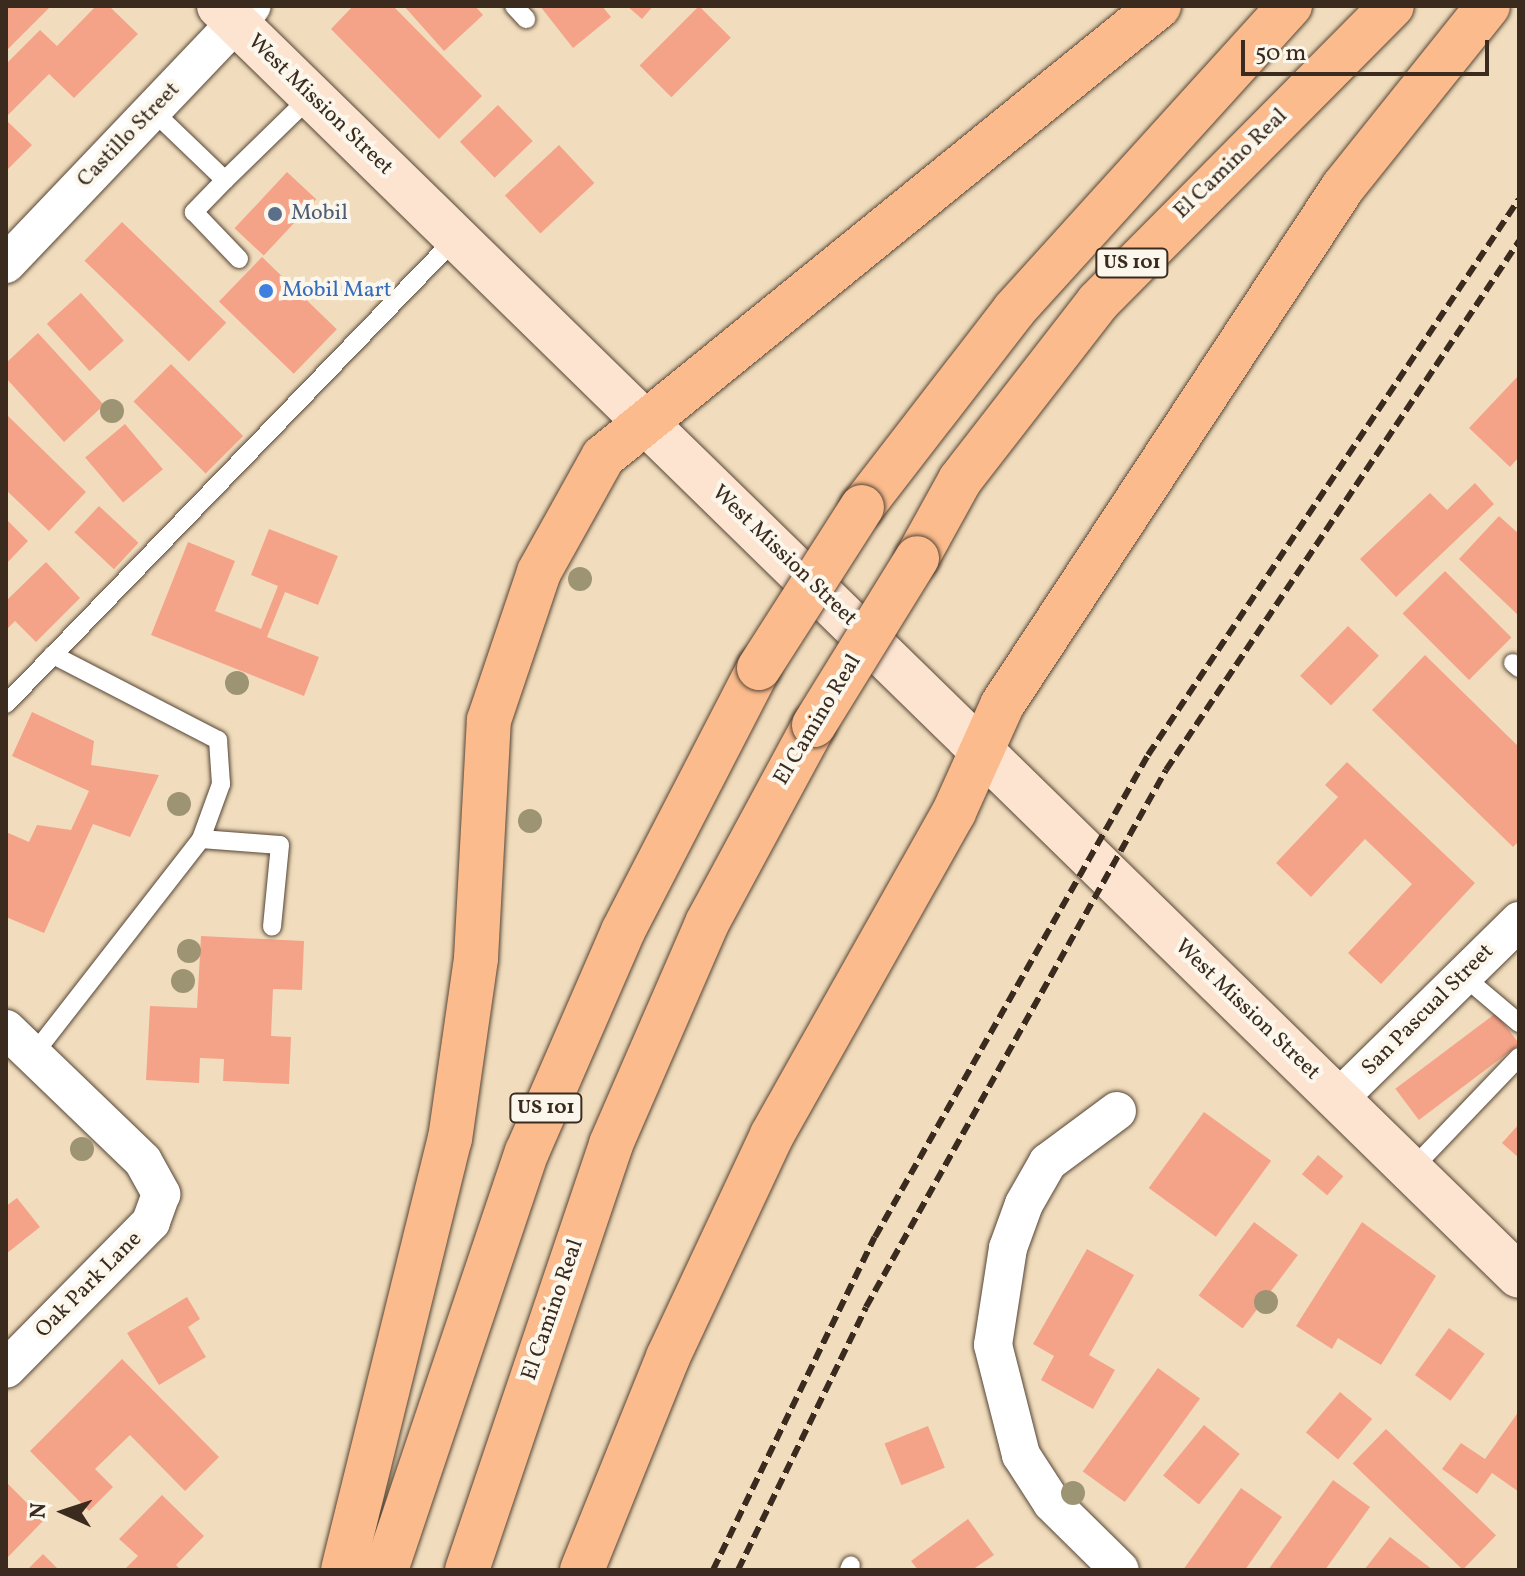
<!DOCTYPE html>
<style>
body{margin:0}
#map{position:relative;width:1525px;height:1576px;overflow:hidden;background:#f1ddbd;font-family:Vollkorn,serif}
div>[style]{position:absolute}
.building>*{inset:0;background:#f5a388;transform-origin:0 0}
.roads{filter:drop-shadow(0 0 2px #564536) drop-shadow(0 0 2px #564536)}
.lane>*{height:18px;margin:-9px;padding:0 9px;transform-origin:9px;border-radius:9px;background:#fff}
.street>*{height:38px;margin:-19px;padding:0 19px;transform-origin:19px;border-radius:19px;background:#fff}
.secondary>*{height:44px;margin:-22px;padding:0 22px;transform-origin:22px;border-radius:22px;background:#fde4d1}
.highway>*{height:44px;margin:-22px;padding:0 22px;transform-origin:22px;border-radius:22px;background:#fbbb8c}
.rail>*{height:6px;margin-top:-3px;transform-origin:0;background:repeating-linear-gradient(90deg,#3b2a1e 0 12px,transparent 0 18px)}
.bridges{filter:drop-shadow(0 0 2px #564536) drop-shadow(0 0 2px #564536)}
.highway-bridge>*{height:44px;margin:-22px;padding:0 22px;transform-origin:22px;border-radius:22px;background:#fbbb8c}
.trees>*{width:24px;height:24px;margin:-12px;border-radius:50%;background:#9d9474}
.dots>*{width:22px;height:22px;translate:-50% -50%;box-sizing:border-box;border:4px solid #fbf7ec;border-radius:50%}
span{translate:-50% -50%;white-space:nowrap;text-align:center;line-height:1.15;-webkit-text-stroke:8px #fbf7ec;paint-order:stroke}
.shield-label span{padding:2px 6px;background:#fbf7ec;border:2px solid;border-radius:6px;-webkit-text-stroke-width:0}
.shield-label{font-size:20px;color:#3b2a1e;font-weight:700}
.street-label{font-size:22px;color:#3b2a1e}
.service-label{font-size:22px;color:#4e5e75}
.left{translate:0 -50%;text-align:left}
.shop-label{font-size:22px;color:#366cbe}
.frame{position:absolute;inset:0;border:8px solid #3b2a1e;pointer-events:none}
.north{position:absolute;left:24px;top:1472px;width:80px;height:80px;-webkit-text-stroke:6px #fbf7ec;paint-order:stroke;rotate:273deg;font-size:22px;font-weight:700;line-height:32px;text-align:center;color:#3b2a1e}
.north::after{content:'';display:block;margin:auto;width:28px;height:36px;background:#3b2a1e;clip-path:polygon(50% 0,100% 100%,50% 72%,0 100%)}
.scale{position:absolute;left:1241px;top:40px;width:248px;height:36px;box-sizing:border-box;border:4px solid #3b2a1e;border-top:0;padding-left:10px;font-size:24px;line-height:28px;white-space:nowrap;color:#3b2a1e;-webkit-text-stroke:6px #fbf7ec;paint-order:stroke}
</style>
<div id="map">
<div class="building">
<div style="clip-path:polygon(6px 6px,51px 6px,8px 49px)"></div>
<div style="clip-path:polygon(96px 6px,109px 6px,138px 34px,74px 98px,49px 74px,6px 117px,6px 64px,40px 30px,57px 46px)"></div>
<div style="clip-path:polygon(353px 6px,393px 6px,482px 96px,439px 139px,331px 29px)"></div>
<div style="clip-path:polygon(404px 6px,475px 6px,483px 15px,444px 51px)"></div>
<div style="clip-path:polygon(540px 6px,602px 6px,611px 17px,573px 48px)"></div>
<div style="clip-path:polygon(627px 6px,653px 6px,642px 19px)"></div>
<div style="left:699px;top:6px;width:45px;height:84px;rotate:45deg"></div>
<div style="left:498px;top:105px;width:50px;height:53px;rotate:46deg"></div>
<div style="clip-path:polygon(6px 120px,32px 145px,6px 171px)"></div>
<div style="left:559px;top:145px;width:52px;height:74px;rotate:47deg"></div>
<div style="left:287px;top:172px;width:40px;height:77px;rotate:43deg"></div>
<div style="left:122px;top:222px;width:145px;height:54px;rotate:44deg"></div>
<div style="left:262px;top:257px;width:104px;height:62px;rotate:44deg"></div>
<div style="left:81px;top:293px;width:64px;height:46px;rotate:48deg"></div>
<div style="clip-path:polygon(38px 333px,104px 405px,64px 442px,6px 378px,6px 363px)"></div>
<div style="left:171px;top:364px;width:102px;height:53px;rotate:45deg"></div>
<div style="clip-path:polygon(1519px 375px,1519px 457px,1510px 467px,1469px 428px)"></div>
<div style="clip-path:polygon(6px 414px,86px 492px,49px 531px,6px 490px)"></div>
<div style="left:125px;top:424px;width:59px;height:52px;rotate:50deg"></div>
<div style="clip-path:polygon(1475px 483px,1494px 504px,1396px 597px,1360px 559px,1430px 493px,1447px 510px)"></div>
<div style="left:99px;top:506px;width:54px;height:36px;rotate:43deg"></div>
<div style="clip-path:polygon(1499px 516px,1519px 534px,1519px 616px,1459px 559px)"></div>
<div style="clip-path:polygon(6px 519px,28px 541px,6px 564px)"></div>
<div style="clip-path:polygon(269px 529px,338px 556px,318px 605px,285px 592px,267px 637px,319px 657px,304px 696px,151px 635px,188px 542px,235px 561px,215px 611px,261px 629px,278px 586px,251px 575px)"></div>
<div style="clip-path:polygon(46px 562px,80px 598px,36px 642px,15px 621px,6px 630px,6px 601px)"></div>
<div style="left:1445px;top:571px;width:94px;height:60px;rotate:45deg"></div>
<div style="left:1348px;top:626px;width:43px;height:69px;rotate:44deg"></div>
<div style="clip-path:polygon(1425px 655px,1519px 747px,1519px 841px,1513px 847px,1372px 710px)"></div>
<div style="clip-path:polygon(32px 712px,94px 741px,91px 765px,159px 775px,130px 837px,93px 824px,44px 933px,6px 917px,6px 832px,29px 842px,37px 825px,71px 830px,89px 791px,12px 756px)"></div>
<div style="clip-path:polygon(1347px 762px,1475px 883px,1381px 984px,1348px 953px,1412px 884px,1365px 839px,1311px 897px,1276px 863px,1338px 797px,1325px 785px)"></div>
<div style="clip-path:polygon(201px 936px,304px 941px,302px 990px,273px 989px,271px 1036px,291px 1037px,289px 1084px,223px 1081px,224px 1059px,200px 1058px,199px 1083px,146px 1080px,150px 1006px,197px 1008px)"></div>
<div style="left:1496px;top:1013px;width:39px;height:126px;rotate:53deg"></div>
<div style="left:1204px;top:1112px;width:83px;height:94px;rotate:36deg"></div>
<div style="clip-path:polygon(1519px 1124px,1519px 1158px,1502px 1143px)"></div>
<div style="left:1318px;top:1155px;width:33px;height:25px;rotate:40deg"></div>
<div style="clip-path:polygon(17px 1198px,40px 1227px,6px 1254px,6px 1206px)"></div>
<div style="left:1254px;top:1222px;width:55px;height:92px;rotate:37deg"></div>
<div style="clip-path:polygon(1362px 1222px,1436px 1276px,1381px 1365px,1338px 1338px,1332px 1349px,1296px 1326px)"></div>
<div style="clip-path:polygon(1087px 1249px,1134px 1275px,1089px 1355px,1115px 1370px,1093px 1409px,1041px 1380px,1054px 1356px,1033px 1344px)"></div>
<div style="clip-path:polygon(187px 1297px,200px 1319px,188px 1327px,206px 1357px,159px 1385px,127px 1333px)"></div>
<div style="left:1449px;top:1328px;width:44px;height:58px;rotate:36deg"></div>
<div style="clip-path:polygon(122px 1359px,219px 1457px,185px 1491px,130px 1435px,95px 1469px,113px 1487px,89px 1511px,30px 1451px)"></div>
<div style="left:1158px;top:1368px;width:52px;height:128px;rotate:36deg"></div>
<div style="left:1340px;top:1392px;width:42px;height:53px;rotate:40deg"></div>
<div style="clip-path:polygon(1519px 1411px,1519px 1492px,1492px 1473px,1477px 1494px,1442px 1469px,1461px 1443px,1485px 1459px)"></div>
<div style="left:1204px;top:1425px;width:46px;height:65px;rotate:39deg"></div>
<div style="left:928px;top:1426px;width:45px;height:47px;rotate:68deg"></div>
<div style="left:1386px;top:1429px;width:153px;height:48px;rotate:44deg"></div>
<div style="clip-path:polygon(1333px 1480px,1370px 1507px,1325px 1570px,1268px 1570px)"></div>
<div style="clip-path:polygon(8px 1484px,44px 1520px,6px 1559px,6px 1485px)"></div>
<div style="clip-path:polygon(1241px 1488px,1282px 1517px,1245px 1570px,1183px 1570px)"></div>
<div style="clip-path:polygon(162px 1495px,204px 1536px,176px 1565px,181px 1570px,124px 1570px,138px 1556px,119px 1539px)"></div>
<div style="clip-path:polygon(968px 1519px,994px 1555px,972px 1570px,918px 1570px,911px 1561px)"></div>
<div style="clip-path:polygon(1390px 1537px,1433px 1570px,1364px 1570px)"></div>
<div style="clip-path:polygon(43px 1554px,59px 1570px,27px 1570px)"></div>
</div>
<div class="roads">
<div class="lane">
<div style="left:514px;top:6px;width:18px;rotate:47deg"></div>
<div style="left:152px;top:110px;width:101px;rotate:43.8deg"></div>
<div style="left:225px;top:180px;width:120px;rotate:-44.3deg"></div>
<div style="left:225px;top:180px;width:45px;rotate:134.1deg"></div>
<div style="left:194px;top:212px;width:65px;rotate:46.2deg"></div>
<div style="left:1513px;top:663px;width:8px;rotate:40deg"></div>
<div style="left:6px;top:704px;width:648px;rotate:-46deg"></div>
<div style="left:201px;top:839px;width:79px;rotate:4.3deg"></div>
<div style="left:280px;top:845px;width:82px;rotate:95.6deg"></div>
<div style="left:1461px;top:974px;width:76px;rotate:40.2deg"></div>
<div style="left:33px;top:1055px;width:274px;rotate:-52.1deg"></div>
<div style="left:201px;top:839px;width:59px;rotate:-70deg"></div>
<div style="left:221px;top:784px;width:44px;rotate:-93.9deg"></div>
<div style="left:218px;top:740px;width:186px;rotate:-152.7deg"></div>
<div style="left:1412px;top:1169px;width:155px;rotate:-46.3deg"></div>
<div style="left:849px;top:1570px;width:5px;rotate:-68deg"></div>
</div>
<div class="street">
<div style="left:6px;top:264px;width:356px;rotate:-46.4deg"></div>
<div style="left:6px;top:1029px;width:190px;rotate:43.9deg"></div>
<div style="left:143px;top:1161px;width:38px;rotate:61deg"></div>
<div style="left:161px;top:1194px;width:30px;rotate:110deg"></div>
<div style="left:151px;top:1222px;width:206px;rotate:134.6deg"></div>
<div style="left:1338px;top:1099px;width:254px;rotate:-44.5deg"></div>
<div style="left:1117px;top:1111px;width:86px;rotate:143.5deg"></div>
<div style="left:1048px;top:1162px;width:48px;rotate:119.7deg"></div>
<div style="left:1024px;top:1204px;width:47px;rotate:110deg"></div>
<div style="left:1008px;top:1248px;width:98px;rotate:98.8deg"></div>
<div style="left:993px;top:1345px;width:114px;rotate:75.7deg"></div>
<div style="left:1021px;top:1455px;width:57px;rotate:57.1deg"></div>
<div style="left:1052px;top:1503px;width:95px;rotate:44.6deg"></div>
</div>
<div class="secondary">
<div style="left:219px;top:6px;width:1817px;rotate:44.33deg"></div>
</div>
<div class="highway">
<div style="left:862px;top:507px;width:249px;rotate:-52.3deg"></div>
<div style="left:1014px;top:310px;width:411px;rotate:-47.8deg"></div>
<div style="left:917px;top:558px;width:89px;rotate:-61.1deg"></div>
<div style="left:960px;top:480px;width:225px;rotate:-52.2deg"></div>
<div style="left:1098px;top:302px;width:417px;rotate:-45.2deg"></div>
<div style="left:343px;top:1570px;width:444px;rotate:-76.1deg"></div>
<div style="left:450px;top:1139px;width:183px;rotate:-81.8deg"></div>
<div style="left:476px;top:958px;width:238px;rotate:-86.9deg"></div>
<div style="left:489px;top:720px;width:156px;rotate:-71.3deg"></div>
<div style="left:539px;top:572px;width:132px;rotate:-60.9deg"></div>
<div style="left:603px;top:457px;width:716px;rotate:-39.05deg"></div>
<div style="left:386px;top:1570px;width:441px;rotate:-71.4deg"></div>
<div style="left:527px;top:1152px;width:241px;rotate:-66.5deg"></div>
<div style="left:623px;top:931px;width:296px;rotate:-62.7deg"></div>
<div style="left:467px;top:1570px;width:450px;rotate:-71.3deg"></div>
<div style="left:611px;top:1144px;width:241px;rotate:-66.5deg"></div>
<div style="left:707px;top:923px;width:225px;rotate:-61.6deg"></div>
<div style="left:582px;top:1570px;width:230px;rotate:-68deg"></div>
<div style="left:668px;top:1357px;width:245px;rotate:-64.9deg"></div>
<div style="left:772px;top:1135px;width:371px;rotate:-60.6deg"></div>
<div style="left:954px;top:812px;width:117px;rotate:-65.8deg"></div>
<div style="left:1002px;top:705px;width:620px;rotate:-56.64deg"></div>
<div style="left:1343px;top:187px;width:232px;rotate:-51.3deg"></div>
</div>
</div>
<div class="rail">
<div style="left:713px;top:1570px;width:370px;rotate:-64.1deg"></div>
<div style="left:875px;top:1237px;width:554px;rotate:-60.47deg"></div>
<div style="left:1148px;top:755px;width:668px;rotate:-56.29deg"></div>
<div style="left:738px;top:1570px;width:292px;rotate:-64deg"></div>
<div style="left:866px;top:1307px;width:615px;rotate:-60.81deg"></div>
<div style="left:1166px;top:770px;width:636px;rotate:-56.28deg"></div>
</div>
<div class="bridges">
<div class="highway-bridge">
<div style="left:759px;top:668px;width:191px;rotate:-57.4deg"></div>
<div style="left:814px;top:725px;width:196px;rotate:-58.3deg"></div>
</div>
</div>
<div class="trees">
<div style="left:112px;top:411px"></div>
<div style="left:580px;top:579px"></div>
<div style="left:237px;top:683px"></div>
<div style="left:179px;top:804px"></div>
<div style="left:530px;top:821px"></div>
<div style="left:189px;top:951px"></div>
<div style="left:183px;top:981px"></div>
<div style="left:82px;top:1149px"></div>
<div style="left:1266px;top:1302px"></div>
<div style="left:1073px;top:1493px"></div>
</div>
<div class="dots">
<div style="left:275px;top:214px;background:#5c6f8a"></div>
<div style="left:266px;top:291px;background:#3f7fe0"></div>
</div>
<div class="shield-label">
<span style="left:1132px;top:263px">US 101</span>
<span style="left:546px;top:1108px">US 101</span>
</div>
<div class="street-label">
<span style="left:320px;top:105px;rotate:44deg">West Mission Street</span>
<span style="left:129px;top:135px;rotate:-46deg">Castillo Street</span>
<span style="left:1231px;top:164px;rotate:-44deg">El Camino Real</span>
<span style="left:784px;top:556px;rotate:44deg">West Mission Street</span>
<span style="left:818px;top:720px;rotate:-59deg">El Camino Real</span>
<span style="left:1247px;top:1010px;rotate:44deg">West Mission Street</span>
<span style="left:1428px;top:1010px;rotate:-45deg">San Pascual Street</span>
<span style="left:89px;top:1285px;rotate:-45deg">Oak Park Lane</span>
<span style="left:553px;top:1310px;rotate:-71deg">El Camino Real</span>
</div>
<div class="service-label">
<span class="left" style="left:291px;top:214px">Mobil</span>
</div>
<div class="shop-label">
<span class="left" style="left:282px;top:291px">Mobil Mart</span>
</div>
<div class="frame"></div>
<div class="north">N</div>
<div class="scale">50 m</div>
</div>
